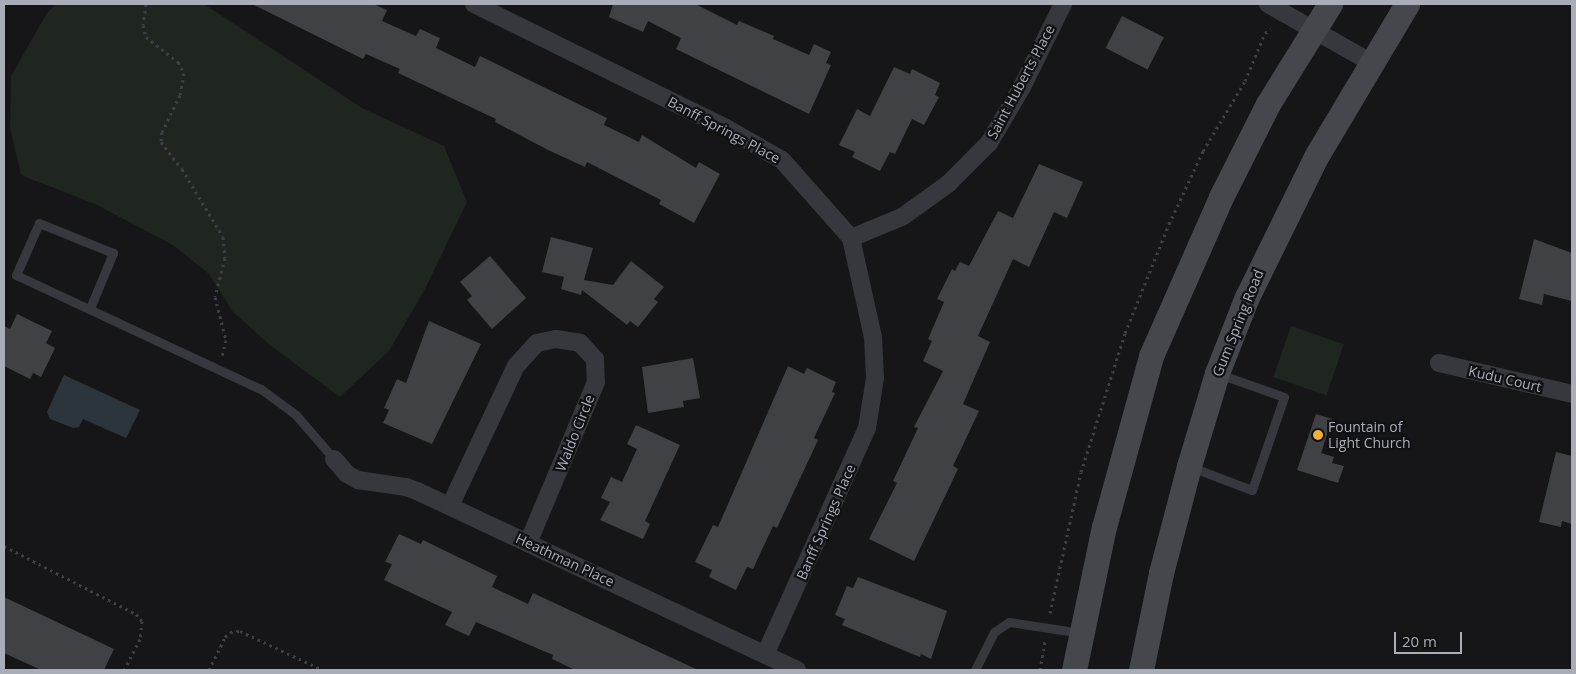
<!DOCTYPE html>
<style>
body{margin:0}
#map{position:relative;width:1576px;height:674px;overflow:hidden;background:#161618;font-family:"Open Sans",sans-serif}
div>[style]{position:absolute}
.green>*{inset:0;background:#1e261f;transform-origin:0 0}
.water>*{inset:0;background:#2c353c}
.building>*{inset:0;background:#404145;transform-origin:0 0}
.path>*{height:3px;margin-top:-1.5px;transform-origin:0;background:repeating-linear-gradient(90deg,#3d3f44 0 2.5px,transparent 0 6.5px)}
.service>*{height:9px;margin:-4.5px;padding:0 4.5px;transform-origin:4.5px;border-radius:4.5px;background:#37383d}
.minor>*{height:18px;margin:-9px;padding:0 9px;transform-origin:9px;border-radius:9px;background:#37383d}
.secondary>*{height:25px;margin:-12.5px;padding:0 12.5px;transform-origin:12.5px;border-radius:12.5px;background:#45474d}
.dots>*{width:14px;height:14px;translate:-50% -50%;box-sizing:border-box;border:2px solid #111113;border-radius:50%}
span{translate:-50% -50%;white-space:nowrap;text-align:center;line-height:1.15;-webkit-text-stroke:4.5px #111113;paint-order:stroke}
.street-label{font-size:14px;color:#a8adb8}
.poi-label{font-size:14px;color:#a8adb8}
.left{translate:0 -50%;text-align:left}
.frame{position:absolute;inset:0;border:5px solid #a8adb8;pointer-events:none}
.scale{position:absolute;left:1394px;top:632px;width:68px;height:22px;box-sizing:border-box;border:2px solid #a8adb8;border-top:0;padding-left:6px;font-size:15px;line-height:18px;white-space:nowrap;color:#a8adb8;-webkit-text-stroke:4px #111113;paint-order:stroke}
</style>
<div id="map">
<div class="green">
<div style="clip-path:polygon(56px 4px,204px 4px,362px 108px,444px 146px,467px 202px,425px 289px,389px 351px,340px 397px,271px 346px,233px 312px,209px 274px,173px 245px,95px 204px,21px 175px,10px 128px,11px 76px,47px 13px)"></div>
<div style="left:1291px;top:326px;width:56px;height:54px;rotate:19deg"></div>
</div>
<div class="water">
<div style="clip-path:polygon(64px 375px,140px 410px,126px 438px,83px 419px,79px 427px,73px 428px,50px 419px,47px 412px)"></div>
</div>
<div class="building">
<div style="clip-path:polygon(252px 4px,373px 4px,387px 10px,382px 21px,416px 36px,420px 29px,440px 38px,436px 48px,475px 67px,480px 56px,607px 118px,604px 125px,639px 142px,642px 135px,696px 168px,699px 162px,720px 174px,694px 223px,659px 204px,661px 200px,587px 162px,585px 167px,548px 150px,495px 122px,496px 119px,398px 73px,400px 69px,366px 54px,363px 59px)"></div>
<div style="clip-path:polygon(613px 4px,695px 4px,737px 25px,739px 21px,774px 36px,773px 39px,809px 55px,814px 44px,831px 52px,826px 63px,831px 65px,809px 114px,676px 49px,681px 38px,648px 21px,643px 32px,609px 17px)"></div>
<div style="left:1122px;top:16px;width:47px;height:36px;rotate:27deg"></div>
<div style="clip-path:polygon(894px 67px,910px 74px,912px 69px,940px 83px,935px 95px,939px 97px,924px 125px,912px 119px,895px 154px,890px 152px,880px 171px,852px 157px,855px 152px,839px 145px,857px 109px,870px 116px)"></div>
<div style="clip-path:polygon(1039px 164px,1083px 182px,1067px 218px,1054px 212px,1029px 267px,1013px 259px,978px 336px,990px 342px,963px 404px,979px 411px,953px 466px,958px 469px,914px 561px,869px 539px,897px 483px,893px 481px,918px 428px,914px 427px,943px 371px,923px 361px,932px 341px,928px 339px,944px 302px,937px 299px,952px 269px,955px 271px,960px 262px,969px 266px,998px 211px,1013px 218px)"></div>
<div style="clip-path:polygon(551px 237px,593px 248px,584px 280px,613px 285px,631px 261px,664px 287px,654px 299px,658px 302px,638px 327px,630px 321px,627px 325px,582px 290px,581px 295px,561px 289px,564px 277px,542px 272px)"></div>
<div style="clip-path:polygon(1534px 239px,1572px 253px,1572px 301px,1544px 294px,1542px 305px,1519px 299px)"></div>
<div style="clip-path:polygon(490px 256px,526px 298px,492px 329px,467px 300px,472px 296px,460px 282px)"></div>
<div style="clip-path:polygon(17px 314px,52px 331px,46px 343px,55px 348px,41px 377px,33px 373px,30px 379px,4px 366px,4px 326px,10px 329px)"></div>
<div style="clip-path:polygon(429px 321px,481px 344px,432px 444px,383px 423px,389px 410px,384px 408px,397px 379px,406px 383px)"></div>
<div style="clip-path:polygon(693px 358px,700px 398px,683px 401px,684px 407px,648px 413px,642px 367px)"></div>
<div style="clip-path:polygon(788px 366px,804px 374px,807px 368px,836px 382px,832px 392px,835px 393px,814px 438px,818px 440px,777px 528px,773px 526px,753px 569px,747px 567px,736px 590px,709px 577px,712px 570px,695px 562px,713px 525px,718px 527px)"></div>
<div style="clip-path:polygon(1316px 414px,1332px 419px,1321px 453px,1334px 457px,1332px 463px,1344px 466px,1338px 483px,1297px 470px)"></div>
<div style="clip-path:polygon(636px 425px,680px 445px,645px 521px,650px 524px,643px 539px,600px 520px,610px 502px,601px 498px,611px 477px,622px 482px,637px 449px,627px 444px)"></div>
<div style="clip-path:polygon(1556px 452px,1572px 456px,1572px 524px,1562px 521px,1561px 527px,1539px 522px)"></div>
<div style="clip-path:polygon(399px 534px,421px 544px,423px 540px,497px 576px,492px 587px,528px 604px,533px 593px,698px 670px,575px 670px,552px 659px,553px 655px,476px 622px,469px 636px,445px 625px,452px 612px,384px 580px,392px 564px,385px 562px)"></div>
<div style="clip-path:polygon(858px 577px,947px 611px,931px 659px,921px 654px,920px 657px,842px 625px,845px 619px,835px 615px,847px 586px,853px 588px)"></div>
<div style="clip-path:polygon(4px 597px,114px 649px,104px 670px,41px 670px,4px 653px)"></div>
</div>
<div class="path">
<div style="left:146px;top:4px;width:21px;rotate:98deg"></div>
<div style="left:143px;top:25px;width:12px;rotate:76deg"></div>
<div style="left:146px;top:37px;width:41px;rotate:38deg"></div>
<div style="left:178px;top:62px;width:13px;rotate:61deg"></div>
<div style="left:184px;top:73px;width:22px;rotate:100deg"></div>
<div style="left:180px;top:95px;width:41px;rotate:115.9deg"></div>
<div style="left:162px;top:132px;width:10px;rotate:96deg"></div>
<div style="left:161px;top:142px;width:34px;rotate:52deg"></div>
<div style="left:182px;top:169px;width:79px;rotate:58.9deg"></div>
<div style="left:223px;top:237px;width:21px;rotate:85deg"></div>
<div style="left:225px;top:258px;width:40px;rotate:104.4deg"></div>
<div style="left:215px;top:297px;width:44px;rotate:75.7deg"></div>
<div style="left:226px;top:340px;width:16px;rotate:104deg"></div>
<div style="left:4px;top:546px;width:148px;rotate:27.3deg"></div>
<div style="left:136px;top:614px;width:9px;rotate:49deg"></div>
<div style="left:142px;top:621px;width:18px;rotate:96deg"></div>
<div style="left:140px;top:639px;width:35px;rotate:117deg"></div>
<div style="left:1050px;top:613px;width:144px;rotate:-77.6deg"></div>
<div style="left:1081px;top:472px;width:146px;rotate:-72.4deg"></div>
<div style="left:1125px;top:333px;width:118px;rotate:-68deg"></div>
<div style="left:1169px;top:224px;width:81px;rotate:-65deg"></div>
<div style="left:1203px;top:151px;width:82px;rotate:-59deg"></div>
<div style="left:1245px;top:81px;width:52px;rotate:-67.4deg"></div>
<div style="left:1265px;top:33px;width:7px;rotate:-34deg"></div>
<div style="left:209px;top:670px;width:37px;rotate:-64deg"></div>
<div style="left:225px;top:637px;width:7px;rotate:-45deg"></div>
<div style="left:230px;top:632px;width:10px;rotate:-6deg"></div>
<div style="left:240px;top:631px;width:92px;rotate:25.2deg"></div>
<div style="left:1040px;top:670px;width:29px;rotate:-80deg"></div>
</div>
<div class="service">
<div style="left:90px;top:308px;width:60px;rotate:-67.3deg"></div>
<div style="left:113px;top:253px;width:80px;rotate:-157.9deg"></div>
<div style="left:39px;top:223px;width:57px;rotate:113.9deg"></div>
<div style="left:16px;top:275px;width:270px;rotate:25deg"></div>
<div style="left:261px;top:389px;width:44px;rotate:36.6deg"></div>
<div style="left:296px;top:415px;width:58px;rotate:49.2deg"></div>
<div style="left:1191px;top:467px;width:65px;rotate:20.7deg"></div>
<div style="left:1252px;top:490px;width:98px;rotate:-71deg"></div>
<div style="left:1284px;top:397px;width:69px;rotate:-160.5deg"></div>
<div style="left:975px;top:670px;width:42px;rotate:-63.4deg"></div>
<div style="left:994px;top:632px;width:18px;rotate:-34deg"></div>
<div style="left:1009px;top:622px;width:73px;rotate:8.7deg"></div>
</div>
<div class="minor">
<div style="left:474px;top:4px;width:281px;rotate:26.2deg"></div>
<div style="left:726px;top:128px;width:64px;rotate:29.7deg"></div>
<div style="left:782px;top:160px;width:104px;rotate:48.5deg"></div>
<div style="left:851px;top:238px;width:101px;rotate:77.5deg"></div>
<div style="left:873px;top:337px;width:41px;rotate:87.2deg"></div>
<div style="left:875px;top:378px;width:51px;rotate:99.1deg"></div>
<div style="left:867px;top:428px;width:247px;rotate:114.2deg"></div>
<div style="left:1268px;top:4px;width:117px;rotate:29.6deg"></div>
<div style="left:851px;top:238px;width:55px;rotate:-22.4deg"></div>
<div style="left:902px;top:217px;width:57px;rotate:-35.7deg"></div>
<div style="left:948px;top:184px;width:58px;rotate:-45deg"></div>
<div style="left:989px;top:143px;width:65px;rotate:-59.5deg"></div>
<div style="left:1022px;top:87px;width:93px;rotate:-63.7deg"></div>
<div style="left:1439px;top:363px;width:137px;rotate:13.1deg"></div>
<div style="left:334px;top:459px;width:20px;rotate:49deg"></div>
<div style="left:347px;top:474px;width:13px;rotate:29deg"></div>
<div style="left:358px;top:480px;width:49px;rotate:8.3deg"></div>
<div style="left:406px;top:487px;width:12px;rotate:20deg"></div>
<div style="left:417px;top:491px;width:420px;rotate:25.2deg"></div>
<div style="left:450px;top:506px;width:155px;rotate:-64.8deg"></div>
<div style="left:516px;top:366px;width:31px;rotate:-48deg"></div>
<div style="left:537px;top:343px;width:19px;rotate:-12deg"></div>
<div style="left:556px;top:339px;width:24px;rotate:9deg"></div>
<div style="left:580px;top:343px;width:22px;rotate:47deg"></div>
<div style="left:595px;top:359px;width:23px;rotate:88deg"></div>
<div style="left:596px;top:382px;width:175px;rotate:112.9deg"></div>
</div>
<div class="secondary">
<div style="left:1074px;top:670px;width:146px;rotate:-78.2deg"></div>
<div style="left:1104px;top:527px;width:177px;rotate:-74.6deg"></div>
<div style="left:1151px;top:356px;width:174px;rotate:-66.2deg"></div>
<div style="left:1221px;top:197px;width:104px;rotate:-63.2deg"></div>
<div style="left:1268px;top:104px;width:118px;rotate:-58.2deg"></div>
<div style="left:1141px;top:670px;width:99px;rotate:-78.3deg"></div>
<div style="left:1161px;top:573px;width:111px;rotate:-75.3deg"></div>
<div style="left:1189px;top:466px;width:97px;rotate:-73.2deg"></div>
<div style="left:1217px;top:373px;width:82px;rotate:-68.5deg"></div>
<div style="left:1247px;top:297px;width:158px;rotate:-63.8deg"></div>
<div style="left:1317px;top:155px;width:176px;rotate:-59.2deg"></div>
</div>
<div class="dots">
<div style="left:1318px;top:435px;background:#f2b134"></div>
</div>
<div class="street-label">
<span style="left:1021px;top:82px;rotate:-62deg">Saint Huberts Place</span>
<span style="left:724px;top:130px;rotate:28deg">Banff Springs Place</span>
<span style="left:1238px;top:323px;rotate:-68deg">Gum Spring Road</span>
<span style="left:1505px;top:379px;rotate:13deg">Kudu Court</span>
<span style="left:575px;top:433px;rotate:-68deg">Waldo Circle</span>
<span style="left:826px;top:522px;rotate:-66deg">Banff Springs Place</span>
<span style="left:565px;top:560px;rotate:25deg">Heathman Place</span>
</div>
<div class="poi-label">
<span class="left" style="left:1328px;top:435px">Fountain of<br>Light Church</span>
</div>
<div class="frame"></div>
<div class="scale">20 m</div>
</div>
